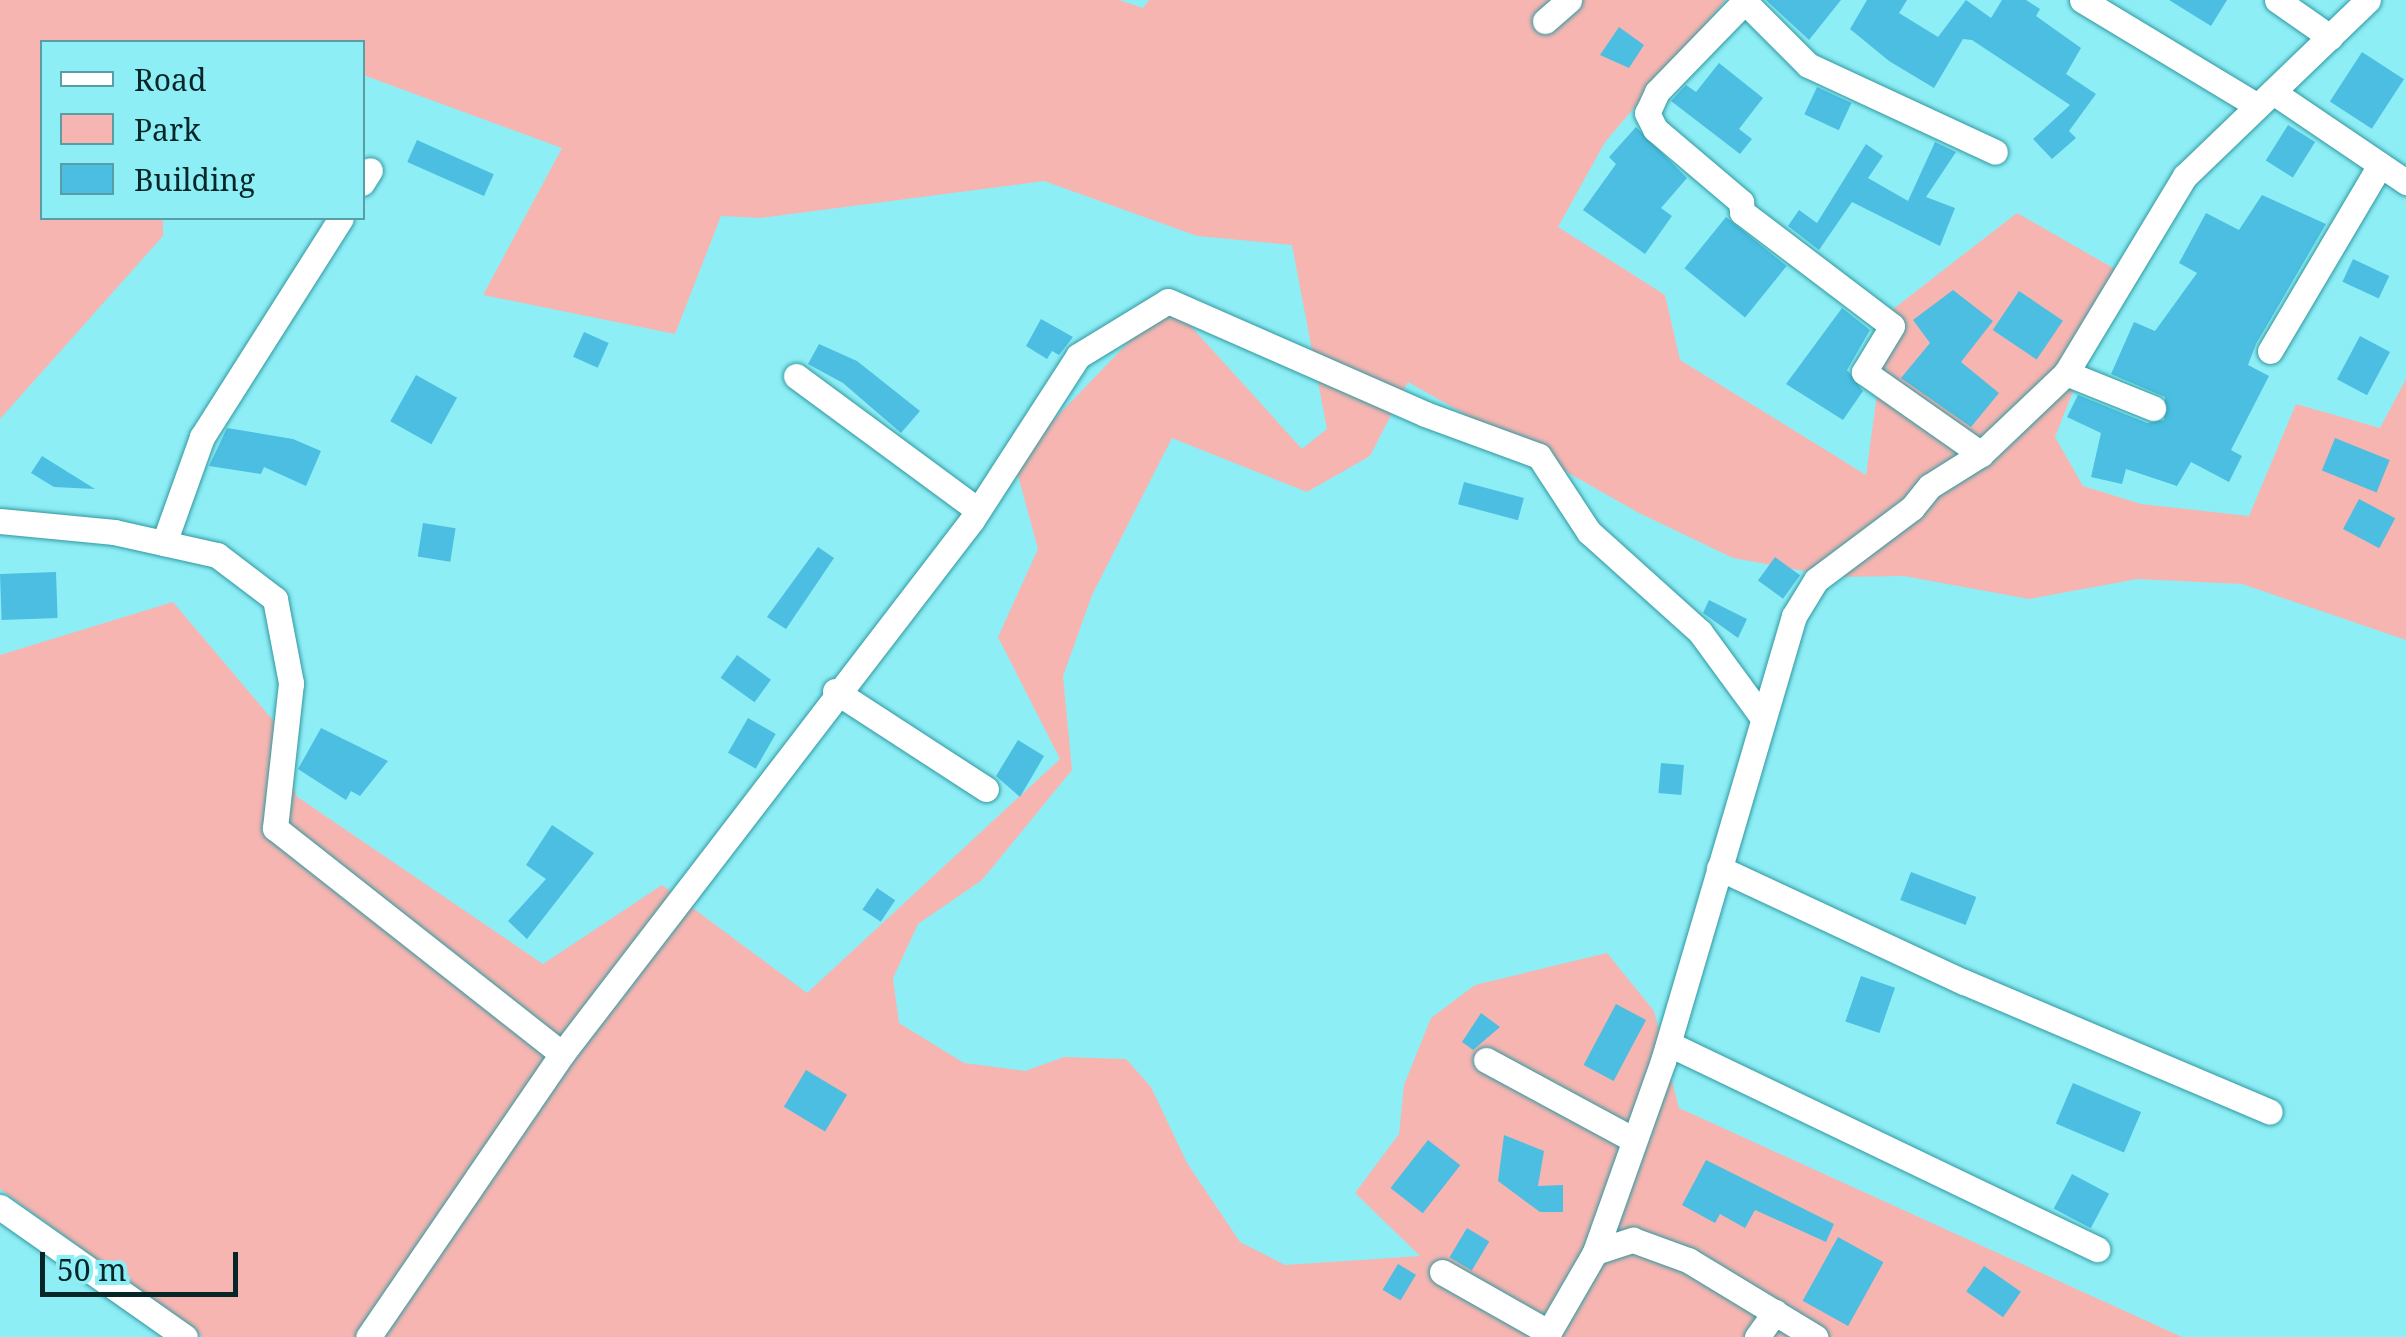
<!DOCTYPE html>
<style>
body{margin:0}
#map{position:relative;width:2406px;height:1337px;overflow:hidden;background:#8eeef6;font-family:"Noto Serif",serif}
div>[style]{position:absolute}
.green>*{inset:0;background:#f7b5b1}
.building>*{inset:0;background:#4bbee2;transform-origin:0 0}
.roads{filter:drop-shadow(0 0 2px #3198a0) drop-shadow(0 0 2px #3198a0)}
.minor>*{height:25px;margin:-12.5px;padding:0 12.5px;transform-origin:12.5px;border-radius:12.5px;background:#fff}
span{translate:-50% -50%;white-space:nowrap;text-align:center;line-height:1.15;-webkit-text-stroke:8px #8eeef6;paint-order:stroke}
.legend{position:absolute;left:40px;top:40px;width:325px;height:180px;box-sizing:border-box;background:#8eeef6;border:2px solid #589ea4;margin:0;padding:12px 18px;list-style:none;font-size:30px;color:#062628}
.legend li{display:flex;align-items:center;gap:20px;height:50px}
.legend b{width:50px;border:2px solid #589ea4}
.scale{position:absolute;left:40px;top:1252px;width:198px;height:45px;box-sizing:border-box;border:5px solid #062628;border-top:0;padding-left:12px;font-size:30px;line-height:35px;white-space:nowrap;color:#062628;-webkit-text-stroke:8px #8eeef6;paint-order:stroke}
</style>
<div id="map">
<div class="green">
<div style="clip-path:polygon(0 0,1119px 0,1143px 8px,1149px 0,1726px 0,1605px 142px,1558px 227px,1665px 295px,1680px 360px,1866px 475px,1888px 313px,2017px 213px,2120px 272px,2055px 437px,2083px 486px,2141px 504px,2249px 516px,2296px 404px,2380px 428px,2406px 379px,2406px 640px,2242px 584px,2137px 579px,2029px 599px,1904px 576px,1837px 577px,1733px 558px,1639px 513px,1408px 382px,1370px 456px,1307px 492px,1172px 438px,1092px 595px,1063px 676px,1072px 770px,982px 880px,918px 924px,893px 978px,899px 1023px,964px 1063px,1025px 1071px,1064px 1057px,1126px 1059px,1151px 1087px,1187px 1163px,1240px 1242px,1285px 1265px,1420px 1256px,1355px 1193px,1399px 1134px,1404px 1085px,1431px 1018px,1475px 985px,1607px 953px,1654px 1011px,1679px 1108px,2182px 1337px,203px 1337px,0 1189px,0 655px,173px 602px,282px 731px,296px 796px,543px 964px,662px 885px,807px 993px,1060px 759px,998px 637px,1038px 549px,1014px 461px,1168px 301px,1302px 449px,1327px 429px,1292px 245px,1197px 236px,1044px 181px,761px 218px,721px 216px,675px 334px,483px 295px,562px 148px,363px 75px,362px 42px,42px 42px,42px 218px,163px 218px,163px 236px,0 419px)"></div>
</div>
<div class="building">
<div style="clip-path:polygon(1766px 0,1841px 0,1809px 40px)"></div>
<div style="clip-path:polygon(1867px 0,1907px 0,1899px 13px,1938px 37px,1966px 0,1991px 18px,2002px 0,2026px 0,2040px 9px,2036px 16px,2081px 48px,2066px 74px,2096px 94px,2069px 131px,2076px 138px,2052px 159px,2033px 139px,2070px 105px,1972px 40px,1963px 39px,1934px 88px,1889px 61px,1850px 29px)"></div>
<div style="clip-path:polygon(2169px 0,2227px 0,2211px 26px)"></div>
<div style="clip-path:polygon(1619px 27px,1644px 45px,1629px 68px,1600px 55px)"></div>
<div style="left:2362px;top:52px;width:50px;height:59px;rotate:33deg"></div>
<div style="clip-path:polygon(1719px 63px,1763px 98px,1739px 129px,1752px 139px,1740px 154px,1671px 101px,1686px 85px,1696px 92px)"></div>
<div style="left:1817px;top:87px;width:38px;height:30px;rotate:25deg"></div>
<div style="left:2288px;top:125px;width:32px;height:42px;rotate:32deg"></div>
<div style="clip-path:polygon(1636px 127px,1687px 178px,1661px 208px,1672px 216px,1645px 254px,1583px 210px,1616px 164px,1609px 157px)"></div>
<div style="left:417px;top:140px;width:84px;height:24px;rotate:24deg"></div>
<div style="clip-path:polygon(1935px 142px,1956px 152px,1926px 197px,1955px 208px,1940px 246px,1852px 202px,1819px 250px,1788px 226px,1799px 210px,1817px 223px,1866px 144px,1883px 156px,1868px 178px,1908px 201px)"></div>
<div style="clip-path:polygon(2262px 195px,2326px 224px,2256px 344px,2248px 365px,2269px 376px,2231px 450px,2242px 456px,2229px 482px,2191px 462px,2177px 486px,2126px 469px,2122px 484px,2091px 477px,2101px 433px,2067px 417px,2078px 395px,2147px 423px,2164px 420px,2165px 397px,2111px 374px,2134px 322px,2155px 331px,2197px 273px,2179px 263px,2206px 213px,2239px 230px)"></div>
<div style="left:1726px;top:217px;width:78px;height:66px;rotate:39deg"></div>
<div style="left:2353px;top:259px;width:40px;height:25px;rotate:25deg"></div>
<div style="clip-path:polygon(1953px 290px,1993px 321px,1961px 362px,1999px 393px,1971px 427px,1901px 378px,1930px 343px,1913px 320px)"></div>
<div style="left:2019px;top:291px;width:53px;height:47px;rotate:34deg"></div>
<div style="clip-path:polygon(1842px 308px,1870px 330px,1847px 370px,1863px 391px,1843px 420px,1786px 384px)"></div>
<div style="clip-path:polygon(1041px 319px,1073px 337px,1059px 355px,1052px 351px,1047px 359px,1026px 346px)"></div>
<div style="left:584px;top:332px;width:27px;height:27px;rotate:24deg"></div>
<div style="left:2360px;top:336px;width:34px;height:49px;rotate:28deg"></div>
<div style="clip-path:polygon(819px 344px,857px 361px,920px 411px,901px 433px,843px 383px,808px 364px)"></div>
<div style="left:416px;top:375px;width:47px;height:53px;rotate:29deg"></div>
<div style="clip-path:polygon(227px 428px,293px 439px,321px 451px,306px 486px,264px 467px,261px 474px,209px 466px)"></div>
<div style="left:2335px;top:438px;width:59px;height:35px;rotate:22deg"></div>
<div style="clip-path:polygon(42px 456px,95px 489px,54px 487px,31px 473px)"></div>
<div style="left:1464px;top:482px;width:62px;height:23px;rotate:15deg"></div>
<div style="left:2359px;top:499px;width:41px;height:34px;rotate:28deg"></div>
<div style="left:423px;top:523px;width:33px;height:34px;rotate:9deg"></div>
<div style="clip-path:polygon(818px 547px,834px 558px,786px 629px,767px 617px)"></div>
<div style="left:1775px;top:557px;width:31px;height:29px;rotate:36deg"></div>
<div style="left:56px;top:572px;width:46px;height:56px;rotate:88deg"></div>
<div style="clip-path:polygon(1709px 600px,1747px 619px,1738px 638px,1703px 613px)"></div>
<div style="left:737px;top:655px;width:42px;height:28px;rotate:36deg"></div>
<div style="left:748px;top:718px;width:32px;height:40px;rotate:30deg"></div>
<div style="clip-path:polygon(321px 728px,388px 761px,360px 796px,351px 791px,346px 800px,298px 769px)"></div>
<div style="clip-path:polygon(1018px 740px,1044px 756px,1020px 797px,996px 776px)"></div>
<div style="left:1661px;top:763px;width:23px;height:30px;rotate:5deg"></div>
<div style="clip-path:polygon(552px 825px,594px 853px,527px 939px,508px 921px,546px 879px,526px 865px)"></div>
<div style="left:1911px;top:872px;width:70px;height:30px;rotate:21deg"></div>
<div style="left:877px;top:888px;width:22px;height:26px;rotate:34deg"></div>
<div style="left:1861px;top:976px;width:36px;height:48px;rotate:19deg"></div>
<div style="left:1616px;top:1004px;width:34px;height:69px;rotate:28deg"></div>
<div style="clip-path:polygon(1481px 1013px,1500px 1027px,1473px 1050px,1462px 1042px)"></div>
<div style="left:806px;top:1070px;width:48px;height:43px;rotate:31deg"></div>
<div style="left:2073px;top:1083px;width:74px;height:44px;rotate:23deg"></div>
<div style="clip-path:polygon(1504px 1135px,1544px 1151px,1538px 1186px,1563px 1185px,1563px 1212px,1540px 1212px,1498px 1181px)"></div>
<div style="left:1428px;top:1140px;width:41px;height:61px;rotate:38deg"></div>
<div style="clip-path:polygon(1706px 1160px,1834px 1224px,1826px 1242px,1755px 1210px,1745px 1228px,1720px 1214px,1715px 1223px,1682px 1205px)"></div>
<div style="left:2072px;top:1174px;width:42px;height:39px;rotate:28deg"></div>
<div style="left:1467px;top:1228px;width:26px;height:34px;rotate:31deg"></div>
<div style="left:1838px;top:1237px;width:52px;height:73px;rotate:29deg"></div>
<div style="left:1398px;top:1264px;width:21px;height:30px;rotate:31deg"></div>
<div style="left:1984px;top:1266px;width:45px;height:31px;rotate:35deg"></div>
</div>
<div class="roads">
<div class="minor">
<div style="left:1746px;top:0;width:128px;rotate:134.1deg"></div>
<div style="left:1657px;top:92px;width:23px;rotate:115deg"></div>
<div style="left:1647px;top:113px;width:18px;rotate:63deg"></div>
<div style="left:1655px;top:129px;width:113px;rotate:40.3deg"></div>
<div style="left:1741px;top:202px;width:10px;rotate:84deg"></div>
<div style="left:1742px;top:212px;width:188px;rotate:37.2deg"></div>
<div style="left:1892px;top:326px;width:54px;rotate:121.3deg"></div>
<div style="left:1864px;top:372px;width:143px;rotate:35deg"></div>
<div style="left:2082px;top:0;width:203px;rotate:31.1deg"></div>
<div style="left:2277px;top:0;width:65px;rotate:34.9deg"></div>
<div style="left:1745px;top:2px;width:89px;rotate:45deg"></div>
<div style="left:1808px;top:65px;width:206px;rotate:24.9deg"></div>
<div style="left:1545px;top:21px;width:32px;rotate:-41deg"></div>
<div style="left:2273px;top:92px;width:161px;rotate:34.1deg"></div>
<div style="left:362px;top:183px;width:15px;rotate:-58deg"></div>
<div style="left:2270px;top:351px;width:216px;rotate:-59.4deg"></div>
<div style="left:2066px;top:373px;width:94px;rotate:21.9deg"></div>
<div style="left:796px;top:376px;width:226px;rotate:36.4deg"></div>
<div style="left:0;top:521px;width:115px;rotate:5.5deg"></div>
<div style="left:114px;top:532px;width:106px;rotate:12.6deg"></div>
<div style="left:217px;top:555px;width:73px;rotate:37.2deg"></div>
<div style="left:275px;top:599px;width:86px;rotate:79.2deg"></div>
<div style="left:291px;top:683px;width:146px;rotate:96.3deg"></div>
<div style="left:275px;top:828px;width:365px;rotate:38.2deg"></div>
<div style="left:562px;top:1054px;width:343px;rotate:124.4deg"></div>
<div style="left:164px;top:543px;width:113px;rotate:-70.3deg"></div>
<div style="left:202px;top:437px;width:259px;rotate:-57.6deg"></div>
<div style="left:835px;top:691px;width:180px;rotate:33deg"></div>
<div style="left:1719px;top:868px;width:270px;rotate:25deg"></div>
<div style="left:1964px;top:982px;width:332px;rotate:23deg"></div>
<div style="left:1669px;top:1044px;width:475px;rotate:25.6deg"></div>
<div style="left:562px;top:1054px;width:673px;rotate:-52.48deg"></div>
<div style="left:972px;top:520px;width:195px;rotate:-57.1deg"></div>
<div style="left:1078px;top:356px;width:105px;rotate:-31.4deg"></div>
<div style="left:1168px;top:301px;width:281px;rotate:23.7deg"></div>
<div style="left:1425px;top:414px;width:121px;rotate:20.2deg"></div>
<div style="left:1539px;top:456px;width:91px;rotate:56.7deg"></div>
<div style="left:1589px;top:532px;width:149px;rotate:42deg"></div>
<div style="left:1700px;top:632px;width:102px;rotate:53.8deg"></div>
<div style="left:1486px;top:1060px;width:168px;rotate:28.4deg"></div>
<div style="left:0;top:1207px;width:226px;rotate:35.1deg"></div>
<div style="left:1595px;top:1252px;width:40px;rotate:-18deg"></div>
<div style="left:1633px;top:1240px;width:59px;rotate:20deg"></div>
<div style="left:1688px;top:1260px;width:149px;rotate:31.2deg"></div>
<div style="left:1442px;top:1272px;width:122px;rotate:29.5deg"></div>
<div style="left:1546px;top:1337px;width:98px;rotate:-60deg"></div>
<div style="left:1595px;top:1252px;width:203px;rotate:-70.4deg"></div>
<div style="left:1663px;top:1061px;width:464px;rotate:-73.6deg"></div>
<div style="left:1794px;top:616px;width:42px;rotate:-58.6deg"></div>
<div style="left:1816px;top:580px;width:120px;rotate:-36.9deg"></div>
<div style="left:1912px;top:508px;width:28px;rotate:-51deg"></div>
<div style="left:1930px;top:486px;width:60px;rotate:-32.1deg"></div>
<div style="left:1981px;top:454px;width:117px;rotate:-43.6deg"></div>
<div style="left:2066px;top:373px;width:230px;rotate:-58.9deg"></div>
<div style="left:2185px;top:176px;width:254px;rotate:-43.9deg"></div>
<div style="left:1757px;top:1337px;width:31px;rotate:-54deg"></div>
</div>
</div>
<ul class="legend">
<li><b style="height:12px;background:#fff"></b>Road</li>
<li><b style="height:28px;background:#f7b5b1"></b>Park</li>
<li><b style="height:28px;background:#4bbee2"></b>Building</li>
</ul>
<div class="scale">50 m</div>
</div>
